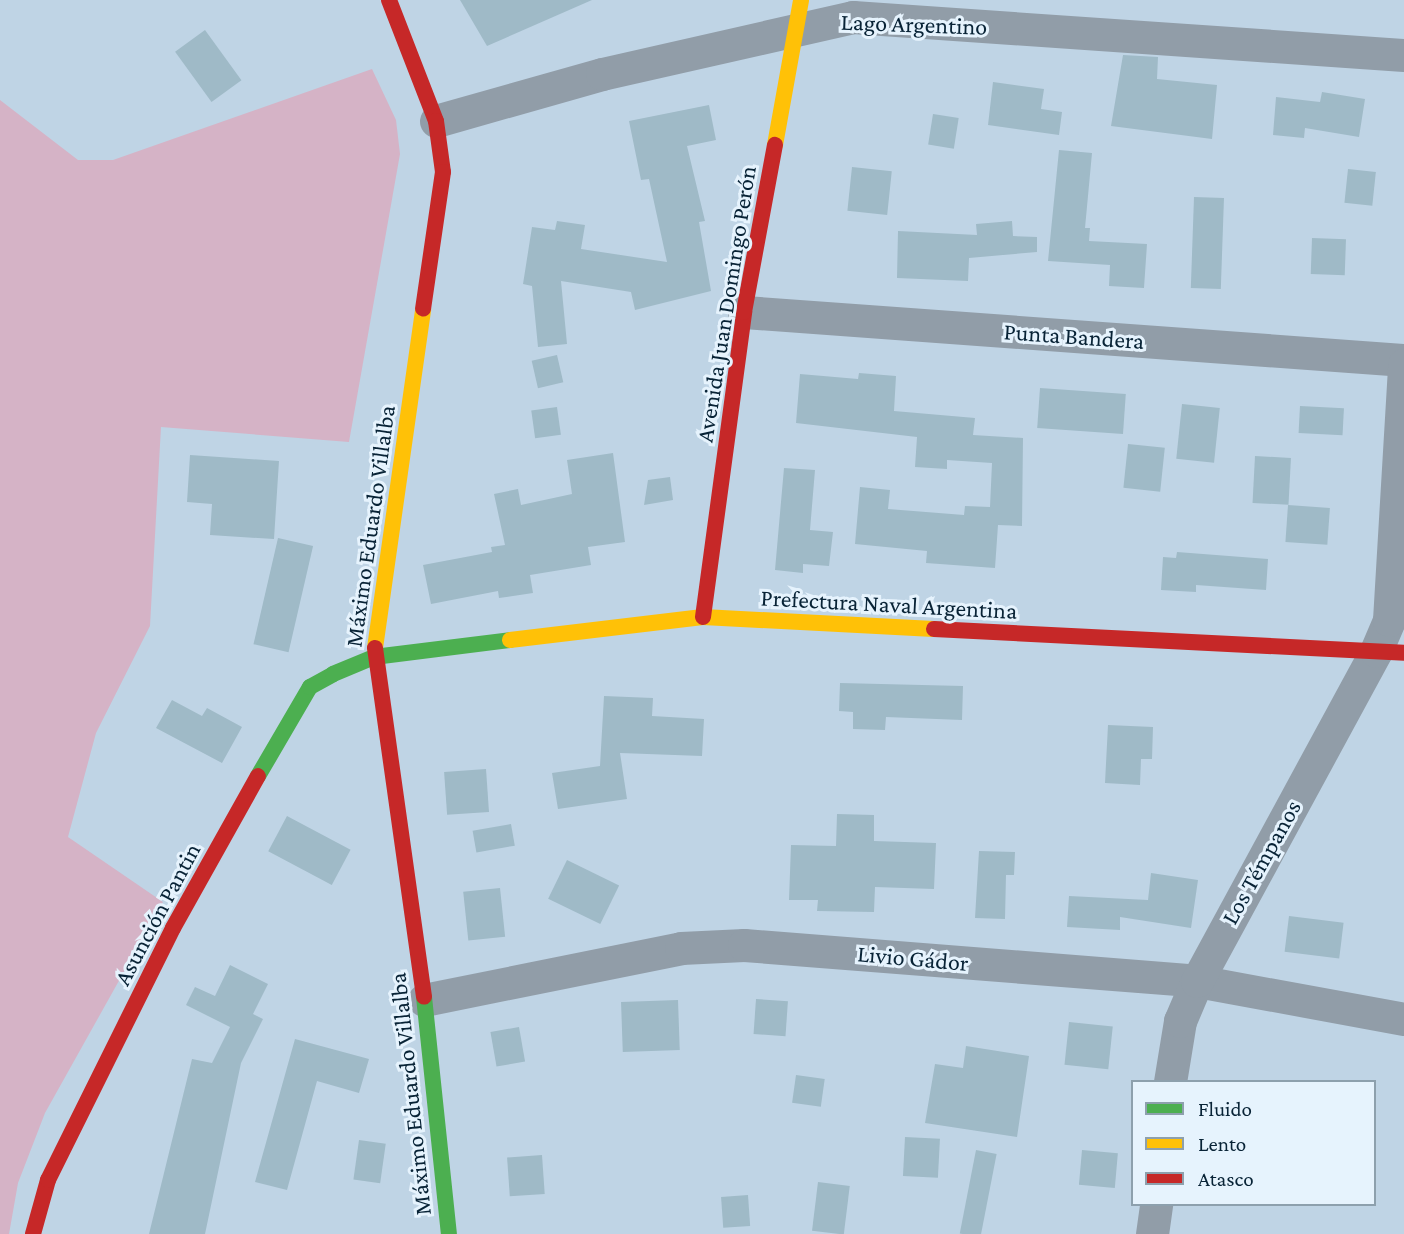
<!DOCTYPE html>
<meta charset="utf-8">
<style>
body{margin:0}
#map{position:relative;width:1404px;height:1234px;overflow:hidden;background:#bfd4e5;font-family:"Crimson Pro",serif}
div>[style]{position:absolute}
.green>*{inset:0;background:#d5b3c6}
.building>*{inset:0;background:#9fbac7;transform-origin:0 0}
.street>*{height:33px;margin:-16.5px;padding:0 16.5px;transform-origin:16.5px;border-radius:16.5px;background:#919da8}
.fast>*{height:16px;margin:-8px;padding:0 8px;transform-origin:8px;border-radius:8px;background:#4caf50}
.slow>*{height:16px;margin:-8px;padding:0 8px;transform-origin:8px;border-radius:8px;background:#ffc107}
.jam>*{height:16px;margin:-8px;padding:0 8px;transform-origin:8px;border-radius:8px;background:#c62828}
span{translate:-50% -50%;white-space:nowrap;text-align:center;line-height:1.15;-webkit-text-stroke:6px #e6f3fd;paint-order:stroke}
.street-label{font-size:24px;color:#082336}
.legend{position:absolute;left:1131px;top:1080px;width:245px;height:126px;box-sizing:border-box;background:#e6f3fd;border:2px solid #8da0ad;margin:0;padding:9px 12px;list-style:none;font-size:21px;color:#082336}
.legend li{display:flex;align-items:center;gap:14px;height:35px}
.legend b{width:35px;border:2px solid #8da0ad}
</style>
<div id="map">
<div class="green">
<div style="clip-path:polygon(372px 69px,396px 120px,400px 154px,349px 442px,161px 427px,150px 626px,96px 733px,68px 837px,163px 902px,45px 1113px,18px 1183px,9px 1234px,0 1234px,0 100px,78px 160px,113px 160px)"></div>
</div>
<div class="building">
<div style="clip-path:polygon(460px 0,592px 0,487px 46px)"></div>
<div style="left:205px;top:30px;width:62px;height:37px;rotate:54deg"></div>
<div style="clip-path:polygon(1123px 55px,1158px 57px,1157px 79px,1217px 85px,1212px 139px,1111px 126px)"></div>
<div style="clip-path:polygon(993px 82px,1044px 89px,1041px 109px,1062px 112px,1059px 135px,988px 125px)"></div>
<div style="clip-path:polygon(1322px 92px,1365px 99px,1359px 137px,1305px 128px,1304px 138px,1273px 135px,1276px 97px,1320px 102px)"></div>
<div style="clip-path:polygon(709px 105px,716px 140px,687px 146px,705px 221px,699px 222px,711px 291px,635px 310px,631px 292px,561px 281px,567px 344px,538px 347px,532px 286px,523px 284px,532px 227px,555px 230px,557px 221px,585px 225px,581px 249px,667px 262px,649px 179px,641px 180px,629px 121px)"></div>
<div style="left:933px;top:114px;width:26px;height:31px;rotate:9deg"></div>
<div style="clip-path:polygon(1059px 150px,1092px 153px,1085px 228px,1090px 228px,1089px 241px,1147px 244px,1144px 288px,1109px 286px,1110px 265px,1048px 261px)"></div>
<div style="left:852px;top:167px;width:40px;height:44px;rotate:6deg"></div>
<div style="left:1348px;top:169px;width:28px;height:34px;rotate:6deg"></div>
<div style="left:1194px;top:197px;width:30px;height:91px;rotate:2deg"></div>
<div style="clip-path:polygon(1012px 221px,1013px 236px,1037px 237px,1037px 252px,969px 258px,968px 281px,897px 278px,898px 231px,977px 235px,976px 224px)"></div>
<div style="left:1312px;top:238px;width:34px;height:36px;rotate:2deg"></div>
<div style="left:557px;top:355px;width:28px;height:26px;rotate:77deg"></div>
<div style="clip-path:polygon(859px 373px,896px 376px,894px 411px,975px 418px,973px 435px,1023px 438px,1022px 526px,998px 525px,995px 568px,926px 563px,927px 551px,855px 544px,860px 487px,890px 490px,888px 509px,964px 515px,965px 506px,990px 507px,992px 463px,947px 460px,947px 469px,915px 467px,917px 437px,796px 423px,800px 374px,858px 379px)"></div>
<div style="left:1040px;top:388px;width:86px;height:40px;rotate:4deg"></div>
<div style="left:1182px;top:404px;width:38px;height:55px;rotate:6deg"></div>
<div style="left:1300px;top:406px;width:44px;height:27px;rotate:3deg"></div>
<div style="left:557px;top:407px;width:28px;height:26px;rotate:82deg"></div>
<div style="left:1128px;top:444px;width:37px;height:44px;rotate:6deg"></div>
<div style="clip-path:polygon(613px 453px,625px 542px,588px 547px,591px 565px,530px 575px,533px 593px,499px 598px,498px 591px,431px 604px,423px 565px,492px 552px,491px 547px,505px 545px,494px 494px,518px 489px,521px 505px,572px 494px,567px 460px)"></div>
<div style="clip-path:polygon(190px 455px,279px 461px,274px 539px,210px 535px,212px 504px,187px 502px)"></div>
<div style="left:1255px;top:456px;width:36px;height:47px;rotate:3deg"></div>
<div style="clip-path:polygon(784px 468px,815px 470px,810px 530px,833px 532px,829px 566px,803px 564px,803px 573px,775px 570px)"></div>
<div style="clip-path:polygon(670px 477px,673px 500px,644px 505px,648px 480px)"></div>
<div style="left:1288px;top:505px;width:42px;height:37px;rotate:4deg"></div>
<div style="left:278px;top:538px;width:36px;height:109px;rotate:13deg"></div>
<div style="clip-path:polygon(1177px 552px,1268px 559px,1266px 590px,1196px 585px,1196px 592px,1161px 590px,1163px 557px,1176px 558px)"></div>
<div style="clip-path:polygon(840px 683px,963px 686px,962px 720px,886px 717px,885px 730px,853px 729px,853px 712px,839px 711px)"></div>
<div style="clip-path:polygon(604px 696px,653px 698px,652px 716px,704px 719px,702px 756px,620px 753px,627px 799px,558px 809px,552px 773px,600px 766px)"></div>
<div style="clip-path:polygon(172px 700px,202px 716px,207px 708px,242px 727px,222px 763px,156px 728px)"></div>
<div style="clip-path:polygon(1108px 725px,1153px 727px,1152px 759px,1141px 759px,1140px 785px,1105px 783px)"></div>
<div style="left:486px;top:769px;width:43px;height:42px;rotate:86deg"></div>
<div style="clip-path:polygon(837px 814px,874px 815px,874px 841px,936px 843px,934px 889px,875px 887px,874px 912px,817px 911px,818px 900px,789px 900px,791px 845px,836px 846px)"></div>
<div style="left:287px;top:816px;width:72px;height:40px;rotate:28deg"></div>
<div style="left:511px;top:824px;width:22px;height:39px;rotate:80deg"></div>
<div style="clip-path:polygon(979px 851px,1015px 852px,1014px 875px,1006px 875px,1005px 919px,975px 918px)"></div>
<div style="left:567px;top:860px;width:58px;height:43px;rotate:26deg"></div>
<div style="clip-path:polygon(1151px 873px,1198px 880px,1191px 928px,1120px 917px,1120px 930px,1067px 927px,1069px 896px,1148px 900px)"></div>
<div style="left:500px;top:888px;width:49px;height:37px;rotate:84deg"></div>
<div style="left:1289px;top:916px;width:55px;height:36px;rotate:7deg"></div>
<div style="clip-path:polygon(230px 965px,268px 984px,253px 1014px,263px 1019px,241px 1063px,205px 1234px,149px 1234px,192px 1059px,212px 1063px,230px 1027px,186px 1005px,195px 987px,215px 996px)"></div>
<div style="left:756px;top:999px;width:32px;height:35px;rotate:4deg"></div>
<div style="left:678px;top:1000px;width:50px;height:57px;rotate:88deg"></div>
<div style="left:1069px;top:1022px;width:44px;height:43px;rotate:6deg"></div>
<div style="left:519px;top:1027px;width:35px;height:29px;rotate:80deg"></div>
<div style="clip-path:polygon(295px 1039px,369px 1059px,359px 1093px,317px 1081px,287px 1190px,255px 1182px)"></div>
<div style="clip-path:polygon(966px 1046px,1029px 1056px,1017px 1137px,925px 1123px,935px 1064px,963px 1068px)"></div>
<div style="left:796px;top:1075px;width:29px;height:28px;rotate:8deg"></div>
<div style="left:905px;top:1137px;width:35px;height:39px;rotate:3deg"></div>
<div style="left:359px;top:1140px;width:27px;height:40px;rotate:8deg"></div>
<div style="left:976px;top:1150px;width:21px;height:85px;rotate:11deg"></div>
<div style="left:1082px;top:1150px;width:36px;height:35px;rotate:5deg"></div>
<div style="left:542px;top:1155px;width:39px;height:35px;rotate:86deg"></div>
<div style="left:818px;top:1182px;width:32px;height:49px;rotate:7deg"></div>
<div style="left:748px;top:1195px;width:31px;height:27px;rotate:86deg"></div>
</div>
<div class="street">
<div style="left:436px;top:121px;width:173px;rotate:-15.8deg"></div>
<div style="left:602px;top:74px;width:257px;rotate:-12.8deg"></div>
<div style="left:853px;top:17px;width:552px;rotate:3.95deg"></div>
<div style="left:744px;top:312px;width:662px;rotate:4.16deg"></div>
<div style="left:424px;top:1000px;width:262px;rotate:-11.4deg"></div>
<div style="left:681px;top:948px;width:63px;rotate:-2.7deg"></div>
<div style="left:744px;top:945px;width:454px;rotate:4.5deg"></div>
<div style="left:1197px;top:981px;width:210px;rotate:10.4deg"></div>
<div style="left:1170px;top:1082px;width:62px;rotate:-80.7deg"></div>
<div style="left:1180px;top:1021px;width:43px;rotate:-67deg"></div>
<div style="left:1197px;top:981px;width:375px;rotate:-61.5deg"></div>
<div style="left:1376px;top:651px;width:34px;rotate:-67deg"></div>
<div style="left:1389px;top:620px;width:256px;rotate:-86.6deg"></div>
<div style="left:1152px;top:1234px;width:30px;rotate:-82deg"></div>
</div>
<div class="fast">
<div style="left:258px;top:776px;width:103px;rotate:-59.7deg"></div>
<div style="left:310px;top:687px;width:26px;rotate:-29deg"></div>
<div style="left:333px;top:674px;width:44px;rotate:-22.5deg"></div>
<div style="left:374px;top:657px;width:137px;rotate:-7.1deg"></div>
<div style="left:424px;top:997px;width:238px;rotate:84deg"></div>
</div>
<div class="slow">
<div style="left:775px;top:145px;width:147px;rotate:-79.8deg"></div>
<div style="left:510px;top:640px;width:194px;rotate:-6.8deg"></div>
<div style="left:703px;top:617px;width:231px;rotate:3deg"></div>
<div style="left:375px;top:648px;width:342px;rotate:-81.9deg"></div>
</div>
<div class="jam">
<div style="left:389px;top:0;width:130px;rotate:68.8deg"></div>
<div style="left:436px;top:121px;width:51px;rotate:82.2deg"></div>
<div style="left:443px;top:172px;width:138px;rotate:98.3deg"></div>
<div style="left:703px;top:617px;width:308px;rotate:-82.3deg"></div>
<div style="left:744px;top:312px;width:170px;rotate:-79.5deg"></div>
<div style="left:934px;top:629px;width:471px;rotate:2.9deg"></div>
<div style="left:375px;top:648px;width:352px;rotate:82deg"></div>
<div style="left:33px;top:1234px;width:56px;rotate:-74.5deg"></div>
<div style="left:48px;top:1180px;width:281px;rotate:-63.6deg"></div>
<div style="left:173px;top:928px;width:174px;rotate:-60.8deg"></div>
</div>
<div class="street-label">
<span style="left:914px;top:24px;rotate:2deg">Lago Argentino</span>
<span style="left:726px;top:304px;rotate:-81deg">Avenida Juan Domingo Perón</span>
<span style="left:1074px;top:336px;rotate:4deg">Punta Bandera</span>
<span style="left:370px;top:526px;rotate:-82deg">Máximo Eduardo Villalba</span>
<span style="left:889px;top:604px;rotate:3deg">Prefectura Naval Argentina</span>
<span style="left:1261px;top:862px;rotate:-61deg">Los Témpanos</span>
<span style="left:157px;top:914px;rotate:-62deg">Asunción Pantin</span>
<span style="left:913px;top:958px;rotate:5deg">Livio Gádor</span>
<span style="left:410px;top:1094px;rotate:-96deg">Máximo Eduardo Villalba</span>
</div>
<ul class="legend">
<li><b style="height:9px;background:#4caf50"></b>Fluido</li>
<li><b style="height:9px;background:#ffc107"></b>Lento</li>
<li><b style="height:9px;background:#c62828"></b>Atasco</li>
</ul>
</div>
